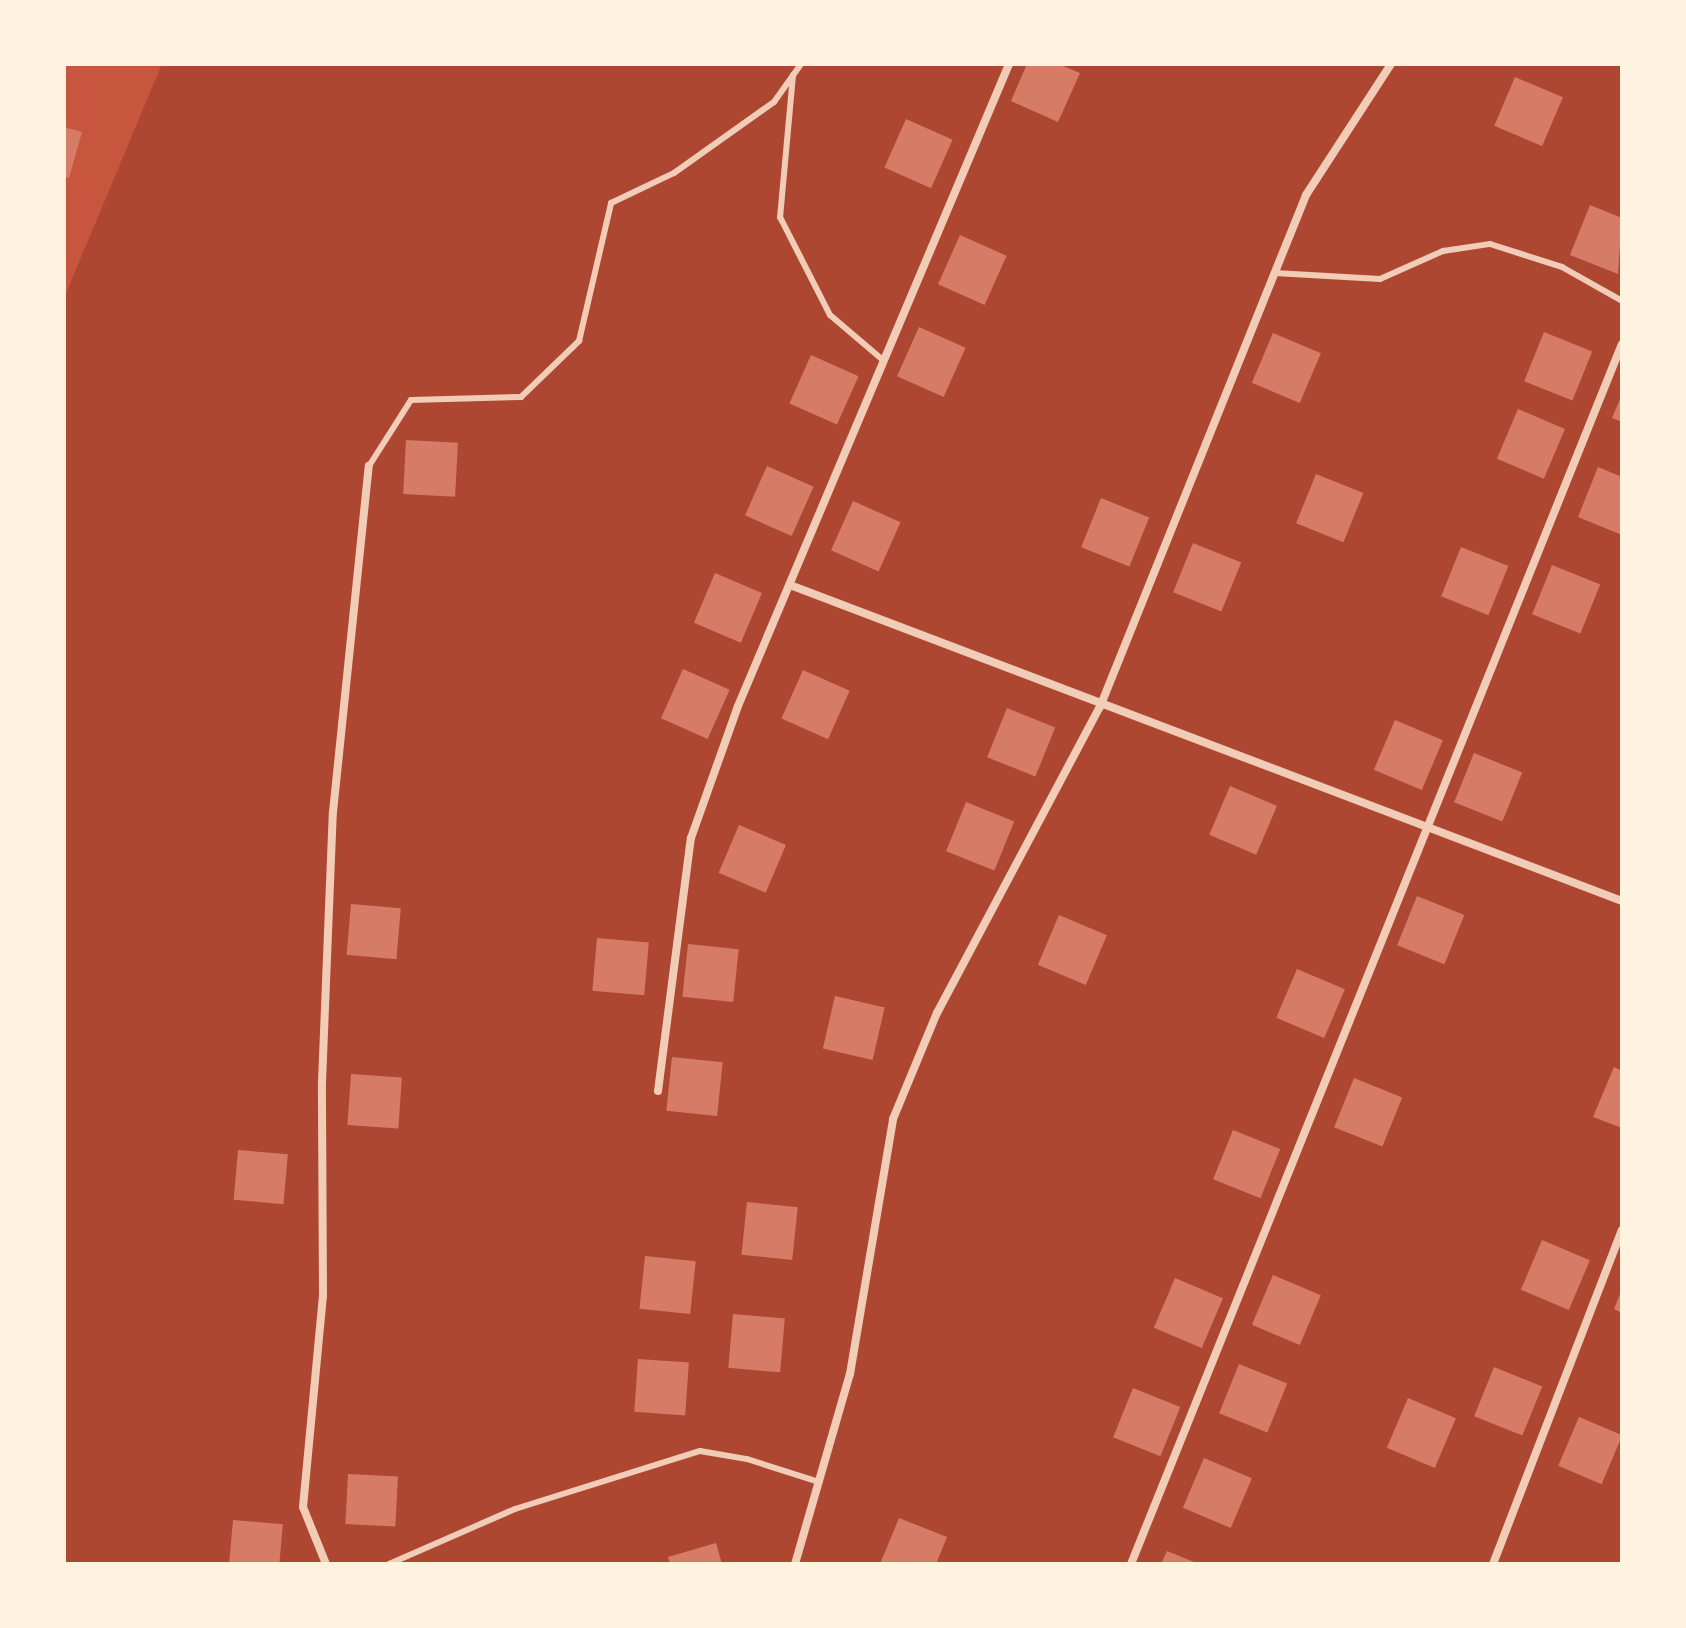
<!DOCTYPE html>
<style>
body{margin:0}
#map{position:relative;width:1686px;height:1628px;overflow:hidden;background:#c8553d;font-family:"DejaVu Sans",sans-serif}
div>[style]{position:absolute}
.green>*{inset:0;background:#ae4732}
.building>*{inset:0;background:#d67c66;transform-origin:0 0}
.service>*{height:6px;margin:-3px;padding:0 3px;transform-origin:3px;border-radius:3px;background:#f1ccb7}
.minor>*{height:8px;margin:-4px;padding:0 4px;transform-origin:4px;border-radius:4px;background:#f1ccb7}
span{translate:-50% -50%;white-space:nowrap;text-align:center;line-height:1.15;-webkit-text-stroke:8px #fff3e0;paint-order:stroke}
.frame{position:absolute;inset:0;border:66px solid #fff3e0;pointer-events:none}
</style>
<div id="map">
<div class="green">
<div style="clip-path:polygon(162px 64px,1622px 64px,1622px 1564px,64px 1564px,64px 298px)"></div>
</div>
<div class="building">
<div style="clip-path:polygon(1027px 64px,1058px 64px,1080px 73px,1058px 122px,1011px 101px)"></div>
<div style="left:1515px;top:77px;width:52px;height:53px;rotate:23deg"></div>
<div style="left:906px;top:119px;width:51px;height:53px;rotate:24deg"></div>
<div style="clip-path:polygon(64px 127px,82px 132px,69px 178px,64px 177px)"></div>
<div style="clip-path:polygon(1590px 205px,1622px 218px,1618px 274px,1570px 255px)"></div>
<div style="left:960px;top:235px;width:51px;height:54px;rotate:24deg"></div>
<div style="left:919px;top:327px;width:51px;height:54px;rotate:24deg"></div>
<div style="left:1544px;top:332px;width:52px;height:53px;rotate:22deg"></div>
<div style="left:1273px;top:333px;width:52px;height:54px;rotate:23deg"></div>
<div style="left:811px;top:355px;width:52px;height:53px;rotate:24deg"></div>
<div style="clip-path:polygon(1622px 394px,1622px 422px,1612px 418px)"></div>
<div style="left:1518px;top:409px;width:51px;height:54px;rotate:23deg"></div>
<div style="left:406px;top:440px;width:52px;height:54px;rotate:3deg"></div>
<div style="left:767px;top:466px;width:51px;height:54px;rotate:24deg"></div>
<div style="clip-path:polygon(1598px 467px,1622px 477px,1622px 535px,1578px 517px)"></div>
<div style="left:1316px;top:474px;width:51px;height:53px;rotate:22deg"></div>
<div style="left:1101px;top:498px;width:52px;height:53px;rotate:22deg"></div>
<div style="left:853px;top:501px;width:52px;height:54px;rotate:24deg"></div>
<div style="left:1193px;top:543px;width:52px;height:53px;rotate:22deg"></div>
<div style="left:1461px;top:547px;width:51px;height:53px;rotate:22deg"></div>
<div style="left:1552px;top:565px;width:52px;height:53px;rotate:22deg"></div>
<div style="left:715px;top:573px;width:51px;height:54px;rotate:23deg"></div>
<div style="left:683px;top:669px;width:51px;height:54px;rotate:24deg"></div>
<div style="left:803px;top:670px;width:51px;height:53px;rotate:24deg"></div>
<div style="left:1007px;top:708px;width:52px;height:53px;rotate:22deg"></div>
<div style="left:1395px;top:720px;width:52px;height:54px;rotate:23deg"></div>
<div style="left:1474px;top:753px;width:52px;height:53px;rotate:22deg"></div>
<div style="left:1230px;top:786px;width:51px;height:53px;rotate:23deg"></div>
<div style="left:966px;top:802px;width:52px;height:53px;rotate:22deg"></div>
<div style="left:739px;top:825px;width:51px;height:52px;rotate:23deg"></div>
<div style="left:1417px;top:896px;width:51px;height:53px;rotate:22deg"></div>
<div style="left:351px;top:904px;width:50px;height:51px;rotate:5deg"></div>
<div style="left:1059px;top:915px;width:52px;height:54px;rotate:23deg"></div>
<div style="left:597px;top:938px;width:52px;height:53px;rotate:5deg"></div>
<div style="left:688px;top:944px;width:51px;height:53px;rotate:6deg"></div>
<div style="left:1297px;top:969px;width:52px;height:53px;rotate:23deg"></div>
<div style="left:835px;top:996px;width:51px;height:54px;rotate:13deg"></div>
<div style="left:672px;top:1057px;width:51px;height:54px;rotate:6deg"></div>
<div style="clip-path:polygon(1614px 1067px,1622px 1071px,1622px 1128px,1593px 1117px)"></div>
<div style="left:351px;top:1074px;width:51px;height:51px;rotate:4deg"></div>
<div style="left:1354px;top:1078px;width:52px;height:53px;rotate:22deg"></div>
<div style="left:1233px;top:1130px;width:51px;height:53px;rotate:22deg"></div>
<div style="left:238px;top:1150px;width:50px;height:50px;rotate:5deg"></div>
<div style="left:747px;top:1202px;width:51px;height:53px;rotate:6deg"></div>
<div style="left:1542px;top:1240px;width:52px;height:54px;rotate:23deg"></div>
<div style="left:645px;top:1256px;width:51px;height:53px;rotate:6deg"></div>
<div style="left:1273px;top:1275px;width:52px;height:54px;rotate:23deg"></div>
<div style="left:1175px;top:1278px;width:52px;height:54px;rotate:23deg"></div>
<div style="clip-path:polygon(1622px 1289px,1622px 1313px,1614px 1309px)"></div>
<div style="left:733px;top:1314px;width:52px;height:54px;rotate:5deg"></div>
<div style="left:638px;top:1359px;width:51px;height:53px;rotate:4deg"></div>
<div style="left:1239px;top:1364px;width:52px;height:53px;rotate:22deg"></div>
<div style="left:1494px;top:1367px;width:52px;height:53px;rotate:22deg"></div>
<div style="left:1133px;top:1388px;width:51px;height:53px;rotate:22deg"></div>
<div style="left:1408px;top:1398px;width:52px;height:54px;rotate:23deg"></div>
<div style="left:1579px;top:1417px;width:47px;height:53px;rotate:23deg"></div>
<div style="left:1204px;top:1458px;width:52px;height:54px;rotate:23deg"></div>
<div style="left:348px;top:1474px;width:50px;height:50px;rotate:3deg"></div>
<div style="clip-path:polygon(899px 1518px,947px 1537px,936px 1564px,880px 1564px)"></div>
<div style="left:233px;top:1520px;width:50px;height:44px;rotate:5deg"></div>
<div style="clip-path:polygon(716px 1543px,722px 1564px,670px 1564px,668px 1557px)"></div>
<div style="clip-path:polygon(1167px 1551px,1199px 1564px,1161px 1564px)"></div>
</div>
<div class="service">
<div style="left:793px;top:75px;width:143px;rotate:95.2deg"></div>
<div style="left:780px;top:217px;width:110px;rotate:63deg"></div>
<div style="left:830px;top:315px;width:71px;rotate:40.4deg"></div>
<div style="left:1275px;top:273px;width:105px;rotate:3.3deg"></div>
<div style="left:1380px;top:279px;width:69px;rotate:-24deg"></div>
<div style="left:1443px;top:251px;width:48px;rotate:-8.5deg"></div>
<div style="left:1490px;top:244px;width:76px;rotate:17.7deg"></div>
<div style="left:1562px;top:267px;width:69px;rotate:29.5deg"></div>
<div style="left:369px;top:466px;width:78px;rotate:-57.5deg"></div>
<div style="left:411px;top:400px;width:110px;rotate:-1.6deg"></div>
<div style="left:521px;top:397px;width:81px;rotate:-44deg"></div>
<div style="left:579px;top:341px;width:142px;rotate:-76.9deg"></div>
<div style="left:611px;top:203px;width:70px;rotate:-25.5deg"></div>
<div style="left:674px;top:173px;width:123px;rotate:-35.4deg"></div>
<div style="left:774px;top:102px;width:47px;rotate:-54.6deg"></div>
<div style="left:389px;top:1564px;width:137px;rotate:-23.6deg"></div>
<div style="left:515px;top:1509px;width:194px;rotate:-17.4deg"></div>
<div style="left:700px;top:1451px;width:48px;rotate:9.7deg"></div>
<div style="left:747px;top:1459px;width:76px;rotate:17.7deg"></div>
</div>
<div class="minor">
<div style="left:790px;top:585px;width:890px;rotate:20.8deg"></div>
<div style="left:658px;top:1091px;width:255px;rotate:-82.6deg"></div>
<div style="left:691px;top:838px;width:140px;rotate:-70.4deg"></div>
<div style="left:738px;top:706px;width:697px;rotate:-67.11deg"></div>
<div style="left:326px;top:1564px;width:61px;rotate:-112deg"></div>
<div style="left:303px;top:1507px;width:212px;rotate:-84.6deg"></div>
<div style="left:323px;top:1296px;width:214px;rotate:-90.3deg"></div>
<div style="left:322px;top:1082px;width:270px;rotate:-87.7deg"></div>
<div style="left:333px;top:812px;width:348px;rotate:-84.1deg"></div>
<div style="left:795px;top:1564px;width:198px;rotate:-73.9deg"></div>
<div style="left:850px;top:1374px;width:259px;rotate:-80.4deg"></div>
<div style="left:893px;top:1119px;width:115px;rotate:-67.5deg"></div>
<div style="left:937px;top:1013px;width:347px;rotate:-62deg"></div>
<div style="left:1100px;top:707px;width:552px;rotate:-68.08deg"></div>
<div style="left:1306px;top:195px;width:156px;rotate:-57deg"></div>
<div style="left:1131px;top:1564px;width:1315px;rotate:-68.08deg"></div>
<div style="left:1493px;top:1564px;width:358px;rotate:-68.9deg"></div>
</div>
<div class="frame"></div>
</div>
